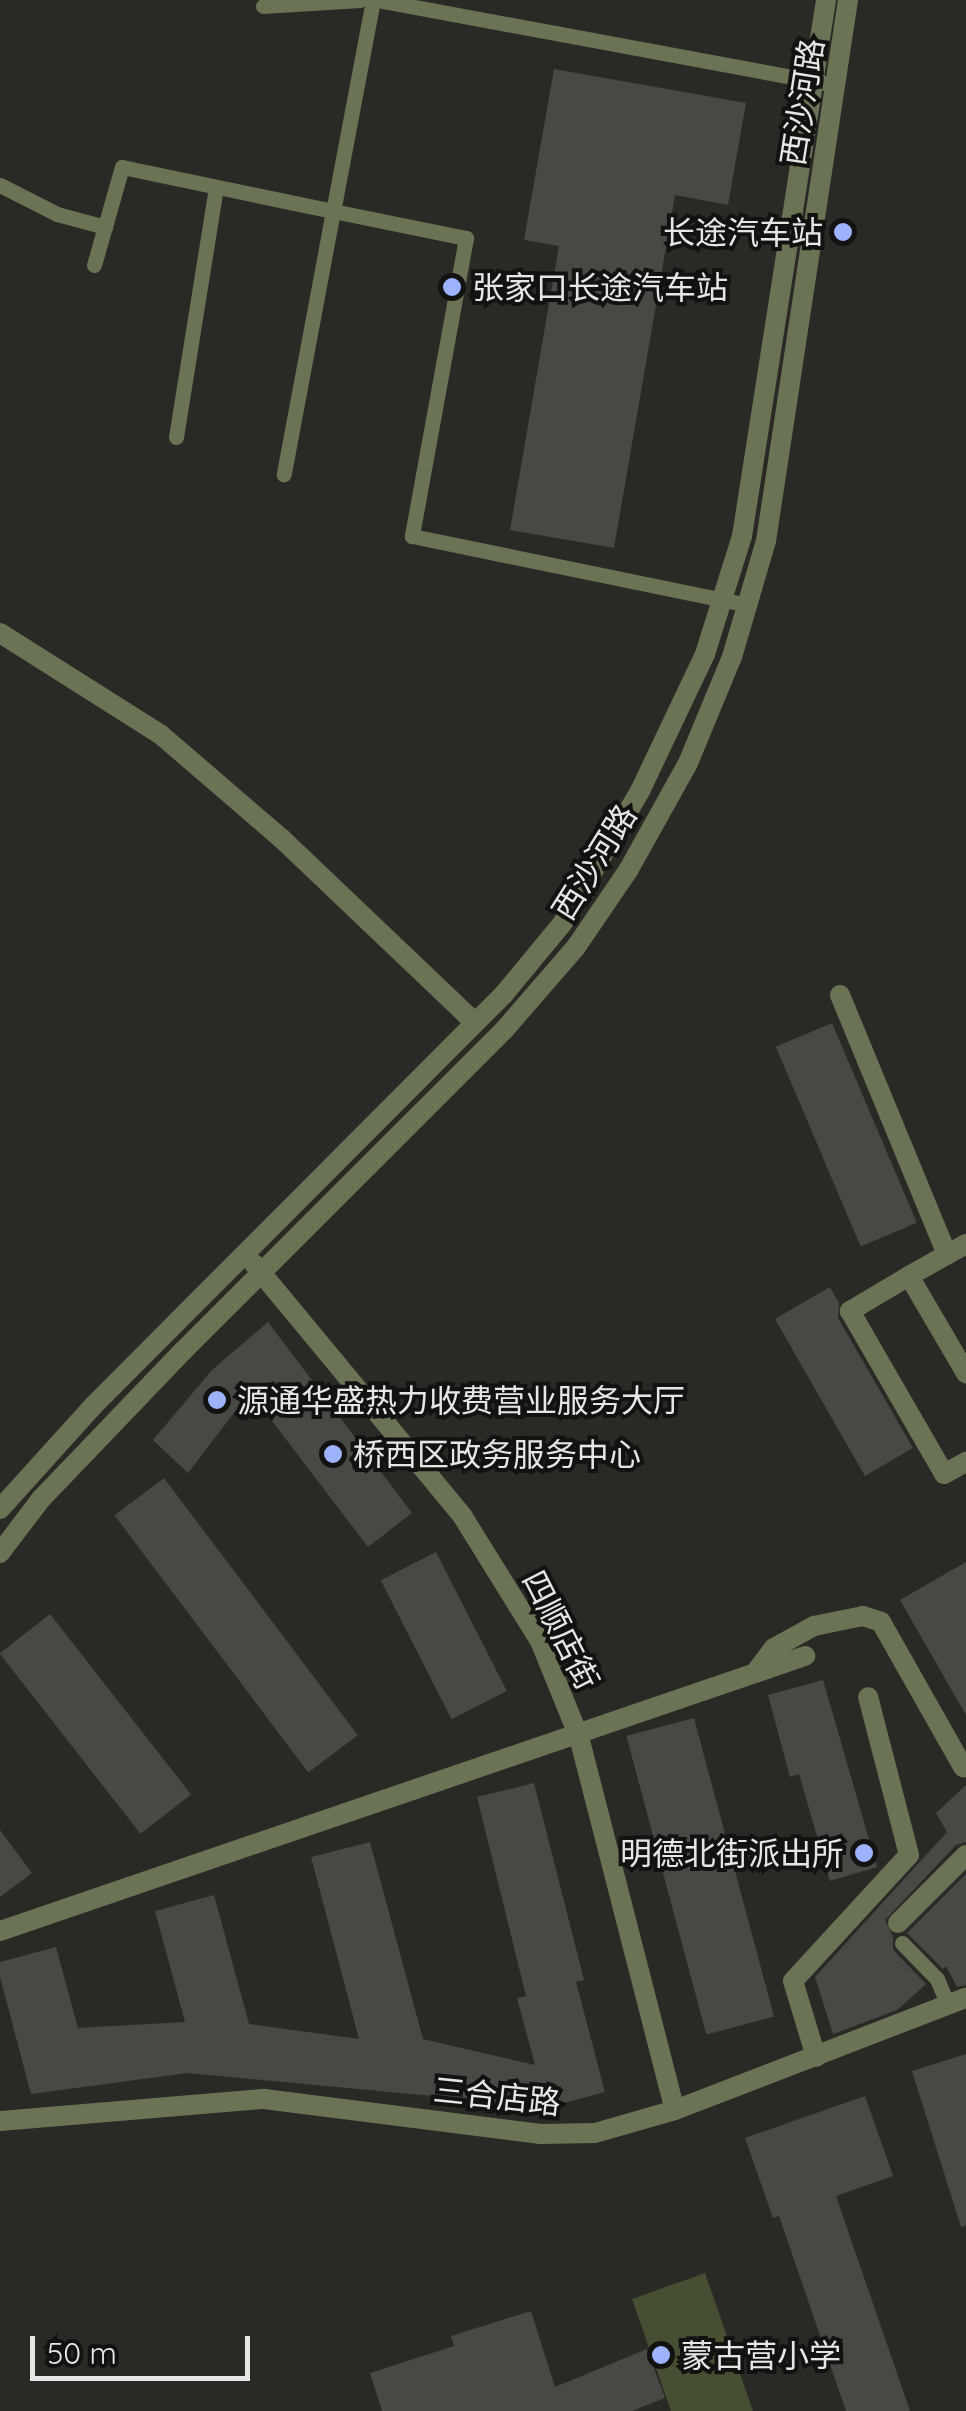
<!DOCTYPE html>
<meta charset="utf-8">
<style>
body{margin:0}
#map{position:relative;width:966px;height:2411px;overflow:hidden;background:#292a26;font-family:Quicksand,"Noto Sans SC",sans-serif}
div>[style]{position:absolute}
.green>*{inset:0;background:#464f32}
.building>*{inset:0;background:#474945;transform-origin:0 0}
.service>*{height:15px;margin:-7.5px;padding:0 7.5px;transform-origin:7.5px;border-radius:7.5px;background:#6a7455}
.minor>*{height:20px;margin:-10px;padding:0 10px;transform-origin:10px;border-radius:10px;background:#6a7455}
.tertiary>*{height:20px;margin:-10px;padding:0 10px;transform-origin:10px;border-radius:10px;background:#6a7455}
.dots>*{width:28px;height:28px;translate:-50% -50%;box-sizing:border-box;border:5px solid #121211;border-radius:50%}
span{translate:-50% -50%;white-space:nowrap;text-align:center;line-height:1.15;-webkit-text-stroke:8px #121211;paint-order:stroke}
.street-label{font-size:32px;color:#e6e7e4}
.poi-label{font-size:32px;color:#e6e7e4}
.right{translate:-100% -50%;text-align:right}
.left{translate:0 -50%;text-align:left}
.scale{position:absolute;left:30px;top:2336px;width:220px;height:45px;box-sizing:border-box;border:5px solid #e6e7e4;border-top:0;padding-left:12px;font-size:30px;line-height:35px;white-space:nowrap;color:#e6e7e4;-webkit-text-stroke:8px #121211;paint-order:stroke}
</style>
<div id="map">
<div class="green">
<div style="clip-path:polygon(705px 2273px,753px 2411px,671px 2411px,632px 2299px)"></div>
</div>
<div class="building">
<div style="clip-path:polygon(554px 69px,746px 103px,728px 205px,675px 195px,614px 548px,510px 530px,559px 246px,524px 240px)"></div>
<div style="left:832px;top:1023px;width:217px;height:61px;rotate:67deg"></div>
<div style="clip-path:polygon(830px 1287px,839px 1303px,838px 1318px,913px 1448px,865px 1476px,775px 1319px)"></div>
<div style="clip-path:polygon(268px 1322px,412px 1513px,368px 1547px,250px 1392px,188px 1473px,153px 1440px,212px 1370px)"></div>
<div style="left:164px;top:1478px;width:322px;height:62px;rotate:53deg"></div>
<div style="left:436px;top:1552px;width:156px;height:62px;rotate:63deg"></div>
<div style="clip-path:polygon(966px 1562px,966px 1715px,900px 1600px)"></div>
<div style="left:50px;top:1614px;width:229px;height:64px;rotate:52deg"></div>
<div style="clip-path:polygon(823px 1680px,877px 1867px,830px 1881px,799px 1774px,790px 1777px,768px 1695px)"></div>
<div style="left:694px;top:1718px;width:309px;height:70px;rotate:75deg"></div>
<div style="clip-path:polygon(534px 1783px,584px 1980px,576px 1982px,605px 2092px,549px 2107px,188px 2073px,31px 2094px,0 1977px,0 1962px,56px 1947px,78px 2028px,185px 2022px,155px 1911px,214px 1895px,249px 2024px,359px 2039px,311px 1857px,370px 1842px,423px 2039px,535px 2065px,517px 1998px,526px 1996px,477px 1797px)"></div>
<div style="clip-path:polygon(966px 1785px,966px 1842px,956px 1845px,885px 1920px,893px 1936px,893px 1950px,926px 1984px,897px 2010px,833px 2034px,815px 1977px,947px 1832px,936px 1813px)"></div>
<div style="clip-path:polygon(0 1830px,32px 1873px,0 1897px)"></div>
<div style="clip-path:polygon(966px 1874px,966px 1985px,957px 1987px,946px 1966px,943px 1969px,907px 1933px)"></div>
<div style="clip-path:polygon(966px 2054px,966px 2226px,961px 2227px,912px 2071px)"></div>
<div style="clip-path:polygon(865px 2096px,893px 2176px,836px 2196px,910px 2411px,846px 2411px,779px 2216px,773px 2218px,745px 2138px)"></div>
<div style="clip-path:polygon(531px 2311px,555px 2387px,647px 2349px,665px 2398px,632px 2411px,382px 2411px,370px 2373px,454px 2346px,451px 2336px)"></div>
</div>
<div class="service">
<div style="left:373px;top:0;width:215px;rotate:100.7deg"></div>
<div style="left:333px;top:211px;width:136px;rotate:11.5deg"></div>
<div style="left:466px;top:238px;width:303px;rotate:100.3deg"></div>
<div style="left:412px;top:536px;width:342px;rotate:11.6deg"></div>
<div style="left:377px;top:0;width:466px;rotate:10.5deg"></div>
<div style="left:263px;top:6px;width:97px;rotate:-3.5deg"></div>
<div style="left:0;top:185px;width:64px;rotate:27deg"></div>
<div style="left:57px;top:214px;width:50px;rotate:15.2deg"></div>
<div style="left:94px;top:265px;width:102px;rotate:-74.1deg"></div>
<div style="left:122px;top:167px;width:216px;rotate:11.8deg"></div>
<div style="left:333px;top:211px;width:268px;rotate:100.6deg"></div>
<div style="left:176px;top:437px;width:253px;rotate:-80.9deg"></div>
<div style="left:902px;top:1943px;width:50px;rotate:45.8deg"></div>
<div style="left:937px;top:1979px;width:28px;rotate:67deg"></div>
</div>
<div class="minor">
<div style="left:0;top:633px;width:189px;rotate:32.3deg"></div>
<div style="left:160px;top:734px;width:160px;rotate:40.7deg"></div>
<div style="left:281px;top:838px;width:268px;rotate:43.6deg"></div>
<div style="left:840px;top:995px;width:281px;rotate:67.6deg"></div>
<div style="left:966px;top:1244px;width:65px;rotate:150.7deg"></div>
<div style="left:909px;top:1276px;width:113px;rotate:59.6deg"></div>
<div style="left:909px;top:1276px;width:69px;rotate:149.3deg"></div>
<div style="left:850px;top:1311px;width:188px;rotate:60deg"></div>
<div style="left:944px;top:1474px;width:25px;rotate:-29deg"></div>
<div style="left:755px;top:1673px;width:31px;rotate:-53deg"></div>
<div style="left:774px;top:1648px;width:46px;rotate:-28.8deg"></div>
<div style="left:814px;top:1626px;width:50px;rotate:-11.5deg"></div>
<div style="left:863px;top:1616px;width:19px;rotate:18deg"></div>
<div style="left:881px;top:1622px;width:167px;rotate:60.5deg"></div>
<div style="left:898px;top:1923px;width:96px;rotate:-45deg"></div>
<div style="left:0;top:1931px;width:851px;rotate:-18.86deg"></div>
<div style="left:816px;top:2057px;width:79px;rotate:-106.8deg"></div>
<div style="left:793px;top:1981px;width:171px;rotate:-47.4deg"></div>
<div style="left:909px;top:1855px;width:163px;rotate:-104.5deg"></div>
</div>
<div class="tertiary">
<div style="left:254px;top:1264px;width:328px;rotate:50.4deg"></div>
<div style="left:463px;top:1517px;width:146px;rotate:58.2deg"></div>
<div style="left:540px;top:1641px;width:104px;rotate:67.9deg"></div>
<div style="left:579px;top:1737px;width:385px;rotate:75.6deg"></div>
<div style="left:0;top:1509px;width:139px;rotate:-47.9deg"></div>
<div style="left:93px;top:1406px;width:582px;rotate:-45.07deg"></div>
<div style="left:504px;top:994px;width:91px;rotate:-50.4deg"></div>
<div style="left:562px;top:924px;width:154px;rotate:-59.6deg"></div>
<div style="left:640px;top:791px;width:152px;rotate:-64.6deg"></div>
<div style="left:705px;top:654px;width:124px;rotate:-72.6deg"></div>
<div style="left:742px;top:536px;width:543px;rotate:-81.09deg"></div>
<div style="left:0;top:1553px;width:68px;rotate:-52.8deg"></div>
<div style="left:41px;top:1499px;width:205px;rotate:-46.2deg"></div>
<div style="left:183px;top:1351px;width:455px;rotate:-45deg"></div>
<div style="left:505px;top:1029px;width:108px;rotate:-49.1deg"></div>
<div style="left:576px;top:947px;width:94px;rotate:-55.8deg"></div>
<div style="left:629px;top:869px;width:121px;rotate:-60.9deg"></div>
<div style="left:688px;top:763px;width:115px;rotate:-67.5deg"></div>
<div style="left:732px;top:657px;width:121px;rotate:-73.7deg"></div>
<div style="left:766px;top:541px;width:547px;rotate:-81.38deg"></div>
<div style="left:0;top:2121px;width:265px;rotate:-4.8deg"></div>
<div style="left:264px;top:2099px;width:279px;rotate:7.2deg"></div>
<div style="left:541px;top:2134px;width:54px;rotate:-1.1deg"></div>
<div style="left:595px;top:2133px;width:83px;rotate:-16deg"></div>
<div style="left:675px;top:2110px;width:312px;rotate:-21.1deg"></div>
</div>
<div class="dots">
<div style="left:843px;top:232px;background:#9fb3fd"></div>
<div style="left:452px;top:287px;background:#9fb3fd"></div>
<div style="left:217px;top:1400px;background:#9fb3fd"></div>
<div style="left:333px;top:1454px;background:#9fb3fd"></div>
<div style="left:864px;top:1853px;background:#9fb3fd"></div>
<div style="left:661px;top:2355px;background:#9fb3fd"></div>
</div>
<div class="street-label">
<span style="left:802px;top:102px;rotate:-81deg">西沙河路</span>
<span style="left:594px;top:862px;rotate:-58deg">西沙河路</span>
<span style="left:561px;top:1630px;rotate:63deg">四顺店街</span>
<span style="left:497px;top:2096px;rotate:6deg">三合店路</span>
</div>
<div class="poi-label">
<span class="right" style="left:823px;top:232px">长途汽车站</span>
<span class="left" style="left:472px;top:287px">张家口长途汽车站</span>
<span class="left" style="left:237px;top:1400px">源通华盛热力收费营业服务大厅</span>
<span class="left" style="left:353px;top:1454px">桥西区政务服务中心</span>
<span class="right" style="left:844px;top:1853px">明德北街派出所</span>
<span class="left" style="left:681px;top:2355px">蒙古营小学</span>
</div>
<div class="scale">50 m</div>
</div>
